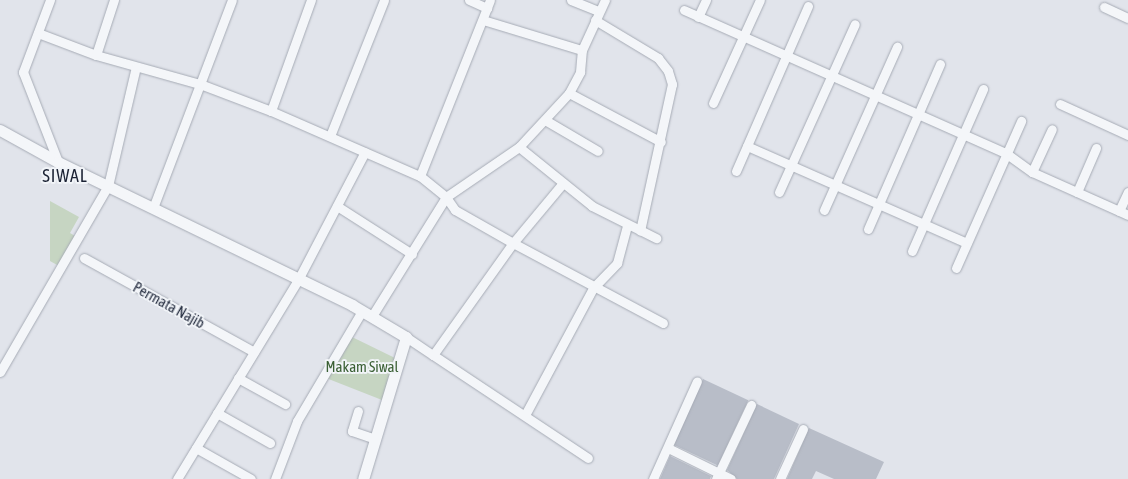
<!DOCTYPE html>
<style>
body{margin:0}
#map{position:relative;width:1128px;height:479px;overflow:hidden;background:#e1e4eb;font-family:"Asap Condensed",sans-serif}
div>[style]{position:absolute}
.green>*{inset:0;background:#c6d5c2}
.building>*{inset:0;background:#b8bdc8;transform-origin:0 0}
.roads{filter:drop-shadow(0 0 1px #a6abb5) drop-shadow(0 0 1px #a6abb5)}
.minor>*{height:9px;margin:-4.5px;padding:0 4.5px;transform-origin:4.5px;border-radius:4.5px;background:#f4f6f9}
.tertiary>*{height:11px;margin:-5.5px;padding:0 5.5px;transform-origin:5.5px;border-radius:5.5px;background:#f4f6f9}
span{translate:-50% -50%;white-space:nowrap;text-align:center;line-height:1.15;-webkit-text-stroke:4px #f1f4f8;paint-order:stroke}
.street-label{font-size:15px;color:#293143}
.park-label{font-size:15px;color:#3b6035}
.quarter-label{font-size:18px;color:#1b2234;letter-spacing:1px}
</style>
<div id="map">
<div class="green">
<div style="clip-path:polygon(50px 201px,79px 217px,70px 233px,75px 236px,59px 266px,50px 261px)"></div>
<div style="clip-path:polygon(350px 336px,395px 358px,382px 400px,326px 378px)"></div>
</div>
<div class="building">
<div style="left:703px;top:379px;width:50px;height:72px;rotate:25deg"></div>
<div style="clip-path:polygon(757px 404px,799px 424px,774px 479px,737px 479px,727px 470px)"></div>
<div style="clip-path:polygon(809px 428px,884px 462px,876px 479px,834px 479px,816px 471px,812px 479px,787px 479px)"></div>
<div style="clip-path:polygon(670px 456px,711px 476px,710px 479px,660px 479px)"></div>
</div>
<div class="roads">
<div class="minor">
<div style="left:50px;top:0;width:77px;rotate:110.6deg"></div>
<div style="left:23px;top:72px;width:97px;rotate:68.7deg"></div>
<div style="left:469px;top:0;width:20px;rotate:24deg"></div>
<div style="left:571px;top:0;width:29px;rotate:22deg"></div>
<div style="left:1104px;top:7px;width:26px;rotate:25deg"></div>
<div style="left:684px;top:10px;width:354px;rotate:24deg"></div>
<div style="left:1007px;top:154px;width:31px;rotate:36deg"></div>
<div style="left:1032px;top:172px;width:105px;rotate:24.1deg"></div>
<div style="left:698px;top:17px;width:19px;rotate:-65deg"></div>
<div style="left:483px;top:20px;width:103px;rotate:16.9deg"></div>
<div style="left:595px;top:20px;width:74px;rotate:31.1deg"></div>
<div style="left:658px;top:58px;width:16px;rotate:52deg"></div>
<div style="left:668px;top:71px;width:14px;rotate:73deg"></div>
<div style="left:672px;top:84px;width:150px;rotate:102.3deg"></div>
<div style="left:38px;top:33px;width:62px;rotate:20.8deg"></div>
<div style="left:96px;top:55px;width:108px;rotate:15.6deg"></div>
<div style="left:200px;top:84px;width:76px;rotate:20.8deg"></div>
<div style="left:271px;top:111px;width:118px;rotate:-70.2deg"></div>
<div style="left:96px;top:55px;width:58px;rotate:-71.9deg"></div>
<div style="left:569px;top:93px;width:104px;rotate:28deg"></div>
<div style="left:713px;top:103px;width:113px;rotate:-65.5deg"></div>
<div style="left:1060px;top:104px;width:75px;rotate:24.5deg"></div>
<div style="left:271px;top:111px;width:163px;rotate:23.6deg"></div>
<div style="left:545px;top:120px;width:61px;rotate:30.3deg"></div>
<div style="left:330px;top:136px;width:146px;rotate:-68.3deg"></div>
<div style="left:747px;top:146px;width:240px;rotate:23.8deg"></div>
<div style="left:519px;top:147px;width:94px;rotate:38.9deg"></div>
<div style="left:592px;top:206px;width:72px;rotate:26.6deg"></div>
<div style="left:736px;top:171px;width:180px;rotate:-66.4deg"></div>
<div style="left:1032px;top:172px;width:47px;rotate:-65.1deg"></div>
<div style="left:563px;top:183px;width:78px;rotate:129.8deg"></div>
<div style="left:513px;top:243px;width:170px;rotate:28.1deg"></div>
<div style="left:779px;top:192px;width:184px;rotate:-65.7deg"></div>
<div style="left:1077px;top:192px;width:48px;rotate:-66.6deg"></div>
<div style="left:337px;top:206px;width:89px;rotate:32.6deg"></div>
<div style="left:153px;top:208px;width:222px;rotate:-69.2deg"></div>
<div style="left:824px;top:210px;width:179px;rotate:-65.9deg"></div>
<div style="left:1119px;top:211px;width:21px;rotate:-65deg"></div>
<div style="left:868px;top:229px;width:180px;rotate:-66.4deg"></div>
<div style="left:912px;top:251px;width:177px;rotate:-66.3deg"></div>
<div style="left:84px;top:258px;width:194px;rotate:28.9deg"></div>
<div style="left:956px;top:268px;width:161px;rotate:-66.1deg"></div>
<div style="left:372px;top:316px;width:140px;rotate:-58.1deg"></div>
<div style="left:446px;top:197px;width:88px;rotate:-34.4deg"></div>
<div style="left:519px;top:147px;width:74px;rotate:-47.2deg"></div>
<div style="left:569px;top:93px;width:24px;rotate:-62deg"></div>
<div style="left:580px;top:72px;width:22px;rotate:-85deg"></div>
<div style="left:582px;top:50px;width:55px;rotate:-65.3deg"></div>
<div style="left:406px;top:337px;width:32px;rotate:34deg"></div>
<div style="left:433px;top:355px;width:138px;rotate:-54.5deg"></div>
<div style="left:513px;top:243px;width:67px;rotate:-150.4deg"></div>
<div style="left:455px;top:210px;width:16px;rotate:-125deg"></div>
<div style="left:446px;top:197px;width:33px;rotate:-141deg"></div>
<div style="left:420px;top:176px;width:189px;rotate:-68.3deg"></div>
<div style="left:433px;top:355px;width:186px;rotate:33.6deg"></div>
<div style="left:0;top:372px;width:215px;rotate:-59.9deg"></div>
<div style="left:108px;top:186px;width:122px;rotate:-76.8deg"></div>
<div style="left:238px;top:378px;width:54px;rotate:29deg"></div>
<div style="left:358px;top:411px;width:21px;rotate:107deg"></div>
<div style="left:352px;top:431px;width:24px;rotate:19deg"></div>
<div style="left:217px;top:413px;width:61px;rotate:29.5deg"></div>
<div style="left:525px;top:415px;width:144px;rotate:-61.8deg"></div>
<div style="left:593px;top:288px;width:35px;rotate:-46deg"></div>
<div style="left:617px;top:263px;width:39px;rotate:-75deg"></div>
<div style="left:196px;top:448px;width:63px;rotate:29.4deg"></div>
<div style="left:668px;top:448px;width:70px;rotate:26.2deg"></div>
<div style="left:177px;top:479px;width:235px;rotate:-58.7deg"></div>
<div style="left:299px;top:278px;width:142px;rotate:-62.4deg"></div>
<div style="left:275px;top:479px;width:62px;rotate:-69.2deg"></div>
<div style="left:297px;top:421px;width:128px;rotate:-59.4deg"></div>
<div style="left:653px;top:479px;width:107px;rotate:-65.8deg"></div>
<div style="left:716px;top:479px;width:82px;rotate:-64.7deg"></div>
<div style="left:780px;top:479px;width:55px;rotate:-65.3deg"></div>
</div>
<div class="tertiary">
<div style="left:0;top:130px;width:66px;rotate:28.9deg"></div>
<div style="left:58px;top:162px;width:327px;rotate:25.9deg"></div>
<div style="left:352px;top:305px;width:63px;rotate:30.7deg"></div>
<div style="left:406px;top:337px;width:148px;rotate:106.8deg"></div>
</div>
</div>
<div class="street-label">
<span style="left:169px;top:305px;rotate:29deg">Permata Najib</span>
</div>
<div class="park-label">
<span style="left:362px;top:367px">Makam Siwal</span>
</div>
<div class="quarter-label">
<span style="left:65px;top:176px">SIWAL</span>
</div>
</div>
